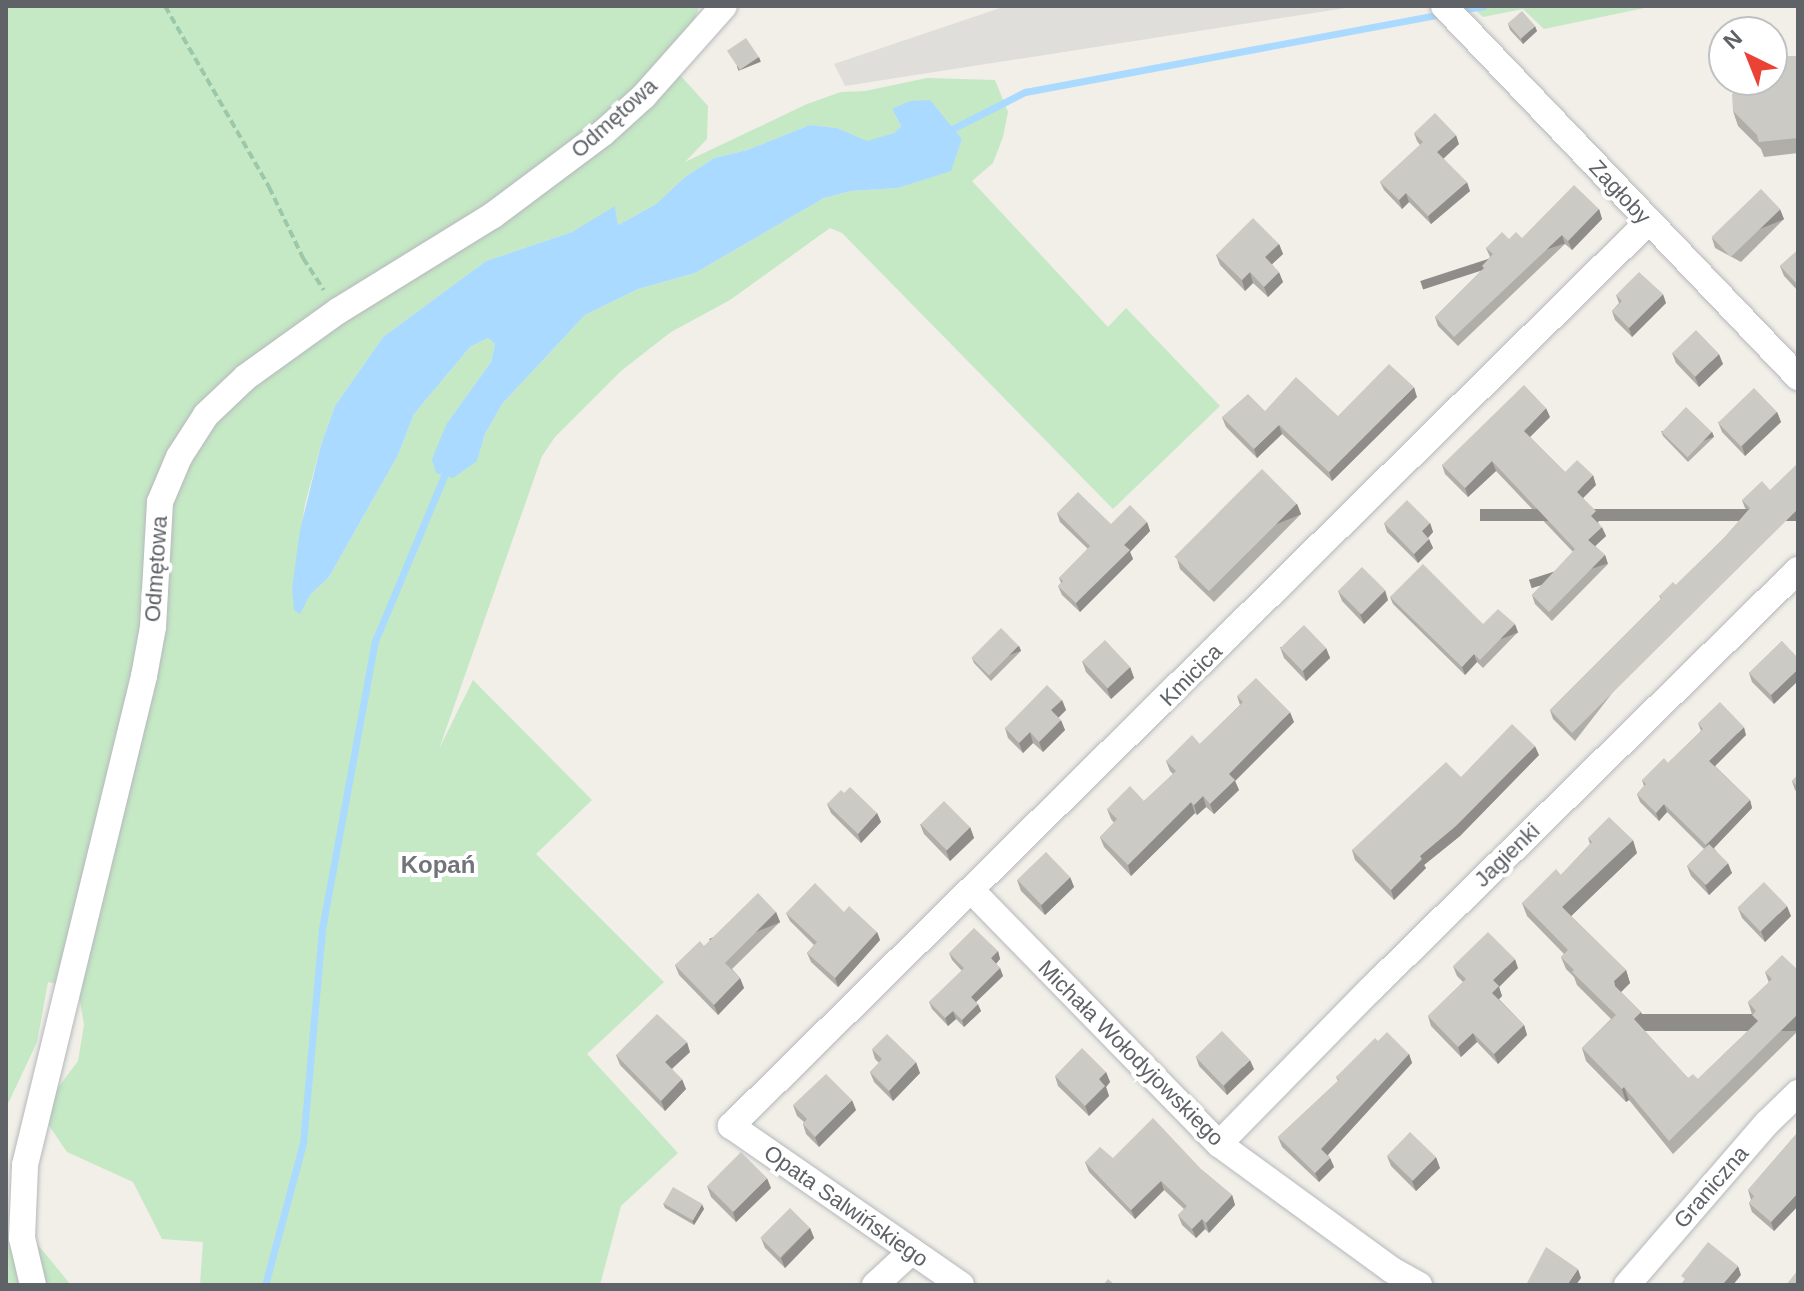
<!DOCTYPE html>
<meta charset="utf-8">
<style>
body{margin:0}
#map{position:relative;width:1804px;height:1291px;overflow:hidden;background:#f1efe8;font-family:Arial,sans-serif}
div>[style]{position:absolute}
.industrial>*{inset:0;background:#e0deda}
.green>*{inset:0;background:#c5e8c5}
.water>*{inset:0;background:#aadaff}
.stream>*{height:7px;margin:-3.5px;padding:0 3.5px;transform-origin:3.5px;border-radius:3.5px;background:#aadaff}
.path>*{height:4px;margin-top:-2px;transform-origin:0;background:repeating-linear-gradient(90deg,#9cc7a9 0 8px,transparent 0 12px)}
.roads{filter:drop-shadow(0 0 2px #b5b8bc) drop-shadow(0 0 2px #b5b8bc)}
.minor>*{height:26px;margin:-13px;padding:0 13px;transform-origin:13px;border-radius:13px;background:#fff}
.wall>*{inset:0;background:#afaea9}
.shaded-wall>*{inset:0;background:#8f8d8a;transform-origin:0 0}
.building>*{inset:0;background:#cccac5;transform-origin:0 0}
span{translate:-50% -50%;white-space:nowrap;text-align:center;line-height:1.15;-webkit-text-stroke:8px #fff;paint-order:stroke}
.street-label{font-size:22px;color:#5f6368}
.neighbourhood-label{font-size:24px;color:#70757a;font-weight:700}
.frame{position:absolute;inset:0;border:8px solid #5f6368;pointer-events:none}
.north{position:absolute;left:1708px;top:16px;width:80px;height:80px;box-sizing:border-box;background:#fff;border:2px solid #bfc1c3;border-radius:50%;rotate:317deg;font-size:22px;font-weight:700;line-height:32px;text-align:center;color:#5f6368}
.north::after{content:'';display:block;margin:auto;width:28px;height:36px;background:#ea4335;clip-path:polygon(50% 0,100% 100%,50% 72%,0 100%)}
</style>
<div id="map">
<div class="industrial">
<div style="clip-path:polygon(1006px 6px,1359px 6px,845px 86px,834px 64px)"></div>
</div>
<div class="green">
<div style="clip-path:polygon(evenodd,6px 6px,699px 6px,679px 74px,708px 106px,707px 139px,685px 162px,807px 104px,841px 92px,865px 91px,927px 78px,995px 80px,1008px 112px,1003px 137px,993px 163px,972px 181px,1108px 327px,1126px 308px,1220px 406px,1113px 509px,842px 233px,830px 228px,730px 300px,671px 332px,621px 371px,555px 437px,542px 456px,439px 749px,473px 680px,592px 800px,536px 854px,664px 982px,587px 1054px,678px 1153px,621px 1206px,600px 1285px,200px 1285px,203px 1242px,162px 1239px,133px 1182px,67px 1152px,48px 1124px,51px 1097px,78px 1061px,84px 1025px,78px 989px,48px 982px,37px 1042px,6px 1108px,6px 6px,892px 109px,962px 139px,950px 171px,898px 188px,851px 191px,824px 198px,695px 273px,638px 289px,585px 315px,502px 404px,485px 434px,477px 460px,447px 423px,491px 362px,495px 344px,488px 338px,470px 347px,414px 414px,398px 455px,329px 577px,310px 595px,297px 557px,305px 504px,321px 445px,335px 406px,383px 337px,486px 261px,572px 232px,615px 207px,618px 225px,656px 204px,685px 177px,714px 158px,747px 150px,810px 125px,837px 128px,867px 142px,894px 133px,901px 126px,892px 109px)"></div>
<div style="clip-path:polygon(1471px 6px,1654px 6px,1544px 29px,1523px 9px,1483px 17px)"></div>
<div style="clip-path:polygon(6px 1228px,12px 1239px,38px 1245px,71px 1285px,6px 1285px)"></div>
</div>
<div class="water">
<div style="clip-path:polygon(930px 100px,962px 139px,951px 171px,898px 188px,851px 191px,824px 198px,695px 273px,638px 289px,585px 315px,502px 404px,485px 434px,477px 461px,453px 478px,436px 473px,432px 459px,447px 423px,491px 362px,495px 344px,488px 338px,470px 347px,414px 414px,398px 455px,329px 577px,310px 595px,300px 614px,294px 610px,292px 589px,300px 530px,321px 445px,335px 406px,383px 337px,486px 261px,572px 232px,615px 206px,618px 225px,656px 204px,685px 177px,714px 158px,747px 150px,810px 125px,837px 128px,867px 141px,894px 133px,901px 126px,892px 109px,910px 101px)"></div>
</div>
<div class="stream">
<div style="left:1465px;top:9px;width:18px;rotate:-9deg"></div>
<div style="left:946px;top:132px;width:89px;rotate:-26.9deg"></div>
<div style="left:1025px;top:92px;width:422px;rotate:-10.6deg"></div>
<div style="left:265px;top:1285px;width:147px;rotate:-75deg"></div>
<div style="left:303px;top:1143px;width:215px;rotate:-84.9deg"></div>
<div style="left:322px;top:929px;width:293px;rotate:-79.6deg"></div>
<div style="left:375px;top:641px;width:186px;rotate:-67.3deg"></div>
</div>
<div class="path">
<div style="left:165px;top:6px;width:209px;rotate:60.1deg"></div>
<div style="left:269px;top:187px;width:79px;rotate:64.4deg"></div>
<div style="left:303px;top:258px;width:38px;rotate:57deg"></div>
</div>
<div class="roads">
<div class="minor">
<div style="left:1444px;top:6px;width:513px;rotate:46.34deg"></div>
<div style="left:972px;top:891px;width:354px;rotate:45.7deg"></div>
<div style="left:1219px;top:1144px;width:214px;rotate:36.1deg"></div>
<div style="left:1392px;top:1270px;width:31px;rotate:29deg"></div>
<div style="left:1219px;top:1144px;width:216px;rotate:-45.6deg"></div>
<div style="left:1370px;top:990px;width:600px;rotate:-44.46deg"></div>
<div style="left:33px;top:1285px;width:48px;rotate:-103.2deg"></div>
<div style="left:22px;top:1238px;width:73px;rotate:-87.6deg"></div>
<div style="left:25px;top:1165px;width:503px;rotate:-76.32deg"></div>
<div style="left:144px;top:676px;width:50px;rotate:-79.6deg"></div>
<div style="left:153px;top:627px;width:125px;rotate:-86.8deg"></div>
<div style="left:160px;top:502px;width:49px;rotate:-67.1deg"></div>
<div style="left:179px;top:457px;width:50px;rotate:-57.3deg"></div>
<div style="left:206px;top:415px;width:55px;rotate:-43.5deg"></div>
<div style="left:246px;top:377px;width:113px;rotate:-35.7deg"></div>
<div style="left:338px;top:311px;width:181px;rotate:-31.7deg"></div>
<div style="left:492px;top:216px;width:139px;rotate:-36.8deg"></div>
<div style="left:603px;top:133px;width:55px;rotate:-42.1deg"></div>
<div style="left:644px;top:96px;width:120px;rotate:-48.4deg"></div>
<div style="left:875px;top:1285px;width:50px;rotate:-42.6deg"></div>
<div style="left:961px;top:1285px;width:280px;rotate:-145.3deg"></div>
<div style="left:731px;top:1126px;width:1288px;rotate:-44.59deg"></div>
<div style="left:1627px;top:1285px;width:214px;rotate:-49.2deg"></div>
<div style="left:1767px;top:1123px;width:43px;rotate:-44.1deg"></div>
</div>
</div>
<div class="wall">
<div style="clip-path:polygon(1508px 24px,1537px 31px,1523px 44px,1510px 30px)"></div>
<div style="clip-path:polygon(1798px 56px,1798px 153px,1764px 157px,1761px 149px,1738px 126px,1733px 111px)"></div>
<div style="clip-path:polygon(1414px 133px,1459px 144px,1443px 158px,1470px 191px,1431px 224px,1409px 202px,1402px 209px,1384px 190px,1380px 182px,1420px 145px,1417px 141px)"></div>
<div style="clip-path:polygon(1599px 209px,1602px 219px,1572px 250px,1565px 244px,1458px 346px,1438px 326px,1435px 317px,1483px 269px,1482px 266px,1490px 257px,1486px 248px,1509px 239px,1522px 238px)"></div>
<div style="clip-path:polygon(1784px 219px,1741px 262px,1715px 248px,1712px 238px)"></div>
<div style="clip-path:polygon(1279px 244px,1283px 254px,1272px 264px,1283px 282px,1268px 297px,1253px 283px,1245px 291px,1220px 265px,1216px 255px)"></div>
<div style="clip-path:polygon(1798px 250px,1798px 291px,1784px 276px,1780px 266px)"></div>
<div style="clip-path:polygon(1616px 295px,1666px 303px,1632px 337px,1615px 320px,1612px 311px,1619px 303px)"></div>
<div style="clip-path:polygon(1672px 353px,1723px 364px,1699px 387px,1676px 363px)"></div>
<div style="clip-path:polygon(1417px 397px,1332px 481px,1282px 434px,1257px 458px,1226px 427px,1222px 417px,1265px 411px,1338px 416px)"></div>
<div style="clip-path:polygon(1777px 412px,1781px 422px,1745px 456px,1722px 432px,1718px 422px)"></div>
<div style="clip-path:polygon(1550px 417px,1530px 437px,1565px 472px,1596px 485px,1583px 498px,1599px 521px,1598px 522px,1606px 536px,1595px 546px,1605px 555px,1608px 564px,1552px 621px,1535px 604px,1532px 595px,1573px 552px,1496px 471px,1468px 497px,1445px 474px,1442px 465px)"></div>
<div style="clip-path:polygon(1661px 431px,1712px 432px,1714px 437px,1688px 462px,1663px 436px)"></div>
<div style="clip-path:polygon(1770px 490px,1575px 741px,1553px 719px,1550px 710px,1661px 599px,1659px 596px,1676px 585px,1724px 538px,1748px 511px,1745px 508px,1742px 500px)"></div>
<div style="clip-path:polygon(1297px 504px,1301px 514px,1214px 602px,1180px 569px,1177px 559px)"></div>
<div style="clip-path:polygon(1057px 513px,1111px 524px,1147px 522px,1150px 531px,1130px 552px,1133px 559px,1080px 612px,1062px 595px,1058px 586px,1061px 583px,1059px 578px,1088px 549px,1060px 522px)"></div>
<div style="clip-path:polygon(1384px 523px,1430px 523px,1433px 532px,1428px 538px,1433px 548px,1418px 563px,1387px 532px)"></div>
<div style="clip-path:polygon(1338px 591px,1388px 600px,1364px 624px,1342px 601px)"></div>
<div style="clip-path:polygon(1390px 597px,1483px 624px,1518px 632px,1483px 668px,1477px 662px,1465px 675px,1393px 604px)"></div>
<div style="clip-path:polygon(1782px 641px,1774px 704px,1752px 682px,1749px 673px)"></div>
<div style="clip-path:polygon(1019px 646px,1021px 651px,991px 681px,974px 663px,972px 658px)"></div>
<div style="clip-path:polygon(1280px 647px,1326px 648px,1330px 658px,1306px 681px,1284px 658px)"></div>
<div style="clip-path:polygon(1082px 661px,1130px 667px,1134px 678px,1111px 699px,1086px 672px)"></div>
<div style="clip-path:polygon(1237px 696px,1294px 722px,1235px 781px,1239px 790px,1214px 814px,1206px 807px,1197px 815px,1195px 813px,1131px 876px,1104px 847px,1100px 837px,1114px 823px,1111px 819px,1107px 809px,1144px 801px,1173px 774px,1170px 771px,1166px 761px,1200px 744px,1240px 705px)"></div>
<div style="clip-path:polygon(1062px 700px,1066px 710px,1058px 718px,1065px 730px,1043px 752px,1033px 743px,1023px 753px,1008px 738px,1005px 728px)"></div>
<div style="clip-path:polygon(1698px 723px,1746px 735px,1715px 766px,1750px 800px,1752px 808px,1714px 848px,1732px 873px,1709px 895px,1691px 876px,1687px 866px,1704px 849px,1667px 812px,1659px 821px,1640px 802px,1637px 794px,1644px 786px,1642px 780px,1668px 763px,1701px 731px)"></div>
<div style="clip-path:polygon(1539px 755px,1460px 836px,1424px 865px,1426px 868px,1394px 900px,1355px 860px,1352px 850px,1461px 777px)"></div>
<div style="clip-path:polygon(1798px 775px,1798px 793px,1795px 790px,1792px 781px)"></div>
<div style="clip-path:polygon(844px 793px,877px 813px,881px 822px,861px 843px,831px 813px,827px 804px)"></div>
<div style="clip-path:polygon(920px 824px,970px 827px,974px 838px,950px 861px,924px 834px)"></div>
<div style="clip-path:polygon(1588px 838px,1637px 853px,1571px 916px,1626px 970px,1630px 983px,1621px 992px,1641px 1012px,1645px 1025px,1642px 1028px,1688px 1078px,1698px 1079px,1755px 1024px,1748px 1002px,1769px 983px,1765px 972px,1798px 970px,1798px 1031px,1673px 1154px,1629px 1100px,1626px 1102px,1586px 1061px,1582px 1048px,1611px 1019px,1577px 985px,1574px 977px,1566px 969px,1561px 957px,1564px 954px,1527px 916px,1522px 903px,1561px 875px,1590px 844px)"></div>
<div style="clip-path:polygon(1070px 877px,1074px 887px,1045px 915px,1021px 891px,1017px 880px)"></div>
<div style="clip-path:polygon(1738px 908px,1791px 916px,1765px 942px,1742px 918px)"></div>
<div style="clip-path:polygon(776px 912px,780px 922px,732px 969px,740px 978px,744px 988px,718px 1015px,679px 975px,675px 965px,704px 946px)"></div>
<div style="clip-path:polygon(844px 912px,877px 932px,880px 940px,838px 987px,811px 962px,807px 953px,814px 945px,790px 921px,786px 913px)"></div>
<div style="clip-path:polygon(998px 951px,1000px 959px,996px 964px,1000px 968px,1003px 976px,976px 1002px,981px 1011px,964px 1027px,956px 1019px,948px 1026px,932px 1009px,929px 1002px,962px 971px,952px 960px,949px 953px)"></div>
<div style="clip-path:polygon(1453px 966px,1518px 968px,1499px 987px,1502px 996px,1499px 999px,1524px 1025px,1527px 1035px,1498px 1064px,1477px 1042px,1461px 1057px,1431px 1026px,1428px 1016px,1463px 982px,1457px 976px)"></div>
<div style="clip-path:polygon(1378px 1041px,1409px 1054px,1412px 1063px,1328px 1155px,1330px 1158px,1334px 1167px,1319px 1182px,1282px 1147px,1278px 1137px,1338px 1081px,1336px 1077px)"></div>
<div style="clip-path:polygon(872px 1049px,920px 1073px,893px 1101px,874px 1082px,870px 1072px,879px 1063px,875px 1059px)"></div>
<div style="clip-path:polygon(690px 1052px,672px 1069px,686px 1089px,665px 1111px,620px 1065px,616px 1055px)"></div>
<div style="clip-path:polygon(1196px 1057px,1254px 1069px,1227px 1095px,1199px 1066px)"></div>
<div style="clip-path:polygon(1106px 1072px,1110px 1082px,1106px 1087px,1109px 1096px,1089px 1116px,1058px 1086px,1055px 1076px)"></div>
<div style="clip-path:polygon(793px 1105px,856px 1110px,819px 1147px,806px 1134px,803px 1124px,804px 1122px,797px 1116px)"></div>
<div style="clip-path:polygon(1798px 1132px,1798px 1206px,1774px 1231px,1752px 1212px,1749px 1203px,1751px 1200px,1748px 1190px)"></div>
<div style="clip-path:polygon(1387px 1156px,1440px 1168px,1416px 1191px,1391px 1166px)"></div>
<div style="clip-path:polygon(1113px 1158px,1202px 1170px,1232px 1195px,1235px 1205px,1209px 1233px,1205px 1229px,1196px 1238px,1182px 1225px,1178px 1215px,1184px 1209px,1164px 1190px,1135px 1219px,1089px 1172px,1085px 1162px)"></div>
<div style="clip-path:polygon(707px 1186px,771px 1188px,736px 1222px,711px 1197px)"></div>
<div style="clip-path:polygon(663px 1203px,704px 1209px,694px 1225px,665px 1208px)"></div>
<div style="clip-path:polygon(810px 1228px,814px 1238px,785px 1268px,765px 1248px,761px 1238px)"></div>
</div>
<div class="shaded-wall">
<div style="clip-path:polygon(1535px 26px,1537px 31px,1523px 44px,1521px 39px)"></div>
<div style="left:759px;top:57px;width:5px;height:24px;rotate:68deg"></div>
<div style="clip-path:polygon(1456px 135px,1459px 144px,1441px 161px,1437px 152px)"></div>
<div style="clip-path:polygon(1467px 182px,1470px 191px,1431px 224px,1428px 216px)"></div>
<div style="clip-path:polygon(1406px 193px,1409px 202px,1402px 209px,1399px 200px)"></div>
<div style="clip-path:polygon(1599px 209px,1602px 219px,1572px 250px,1568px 241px)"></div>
<div style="left:1780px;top:209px;width:11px;height:61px;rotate:68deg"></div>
<div style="left:1562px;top:235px;width:9px;height:149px;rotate:72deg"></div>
<div style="clip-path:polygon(1279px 244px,1283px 254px,1269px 267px,1265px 257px)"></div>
<div style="clip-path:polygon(1250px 272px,1253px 283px,1245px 291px,1242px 280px)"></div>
<div style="clip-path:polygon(1279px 272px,1283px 282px,1268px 297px,1264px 287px)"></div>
<div style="clip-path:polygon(1663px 294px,1666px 303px,1632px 337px,1629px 328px)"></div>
<div style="clip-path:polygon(1719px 354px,1723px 364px,1699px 387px,1695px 377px)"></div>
<div style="clip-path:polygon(1414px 387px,1417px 397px,1332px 481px,1329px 472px)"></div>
<div style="clip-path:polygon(1546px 408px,1550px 417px,1527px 440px,1524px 431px)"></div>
<div style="clip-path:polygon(1777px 412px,1781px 422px,1745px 456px,1742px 446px)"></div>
<div style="clip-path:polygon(1279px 425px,1282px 434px,1257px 458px,1254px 449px)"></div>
<div style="left:1712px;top:432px;width:5px;height:36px;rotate:68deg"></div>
<div style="clip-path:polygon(1492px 461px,1496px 471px,1468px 497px,1465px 488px)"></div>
<div style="clip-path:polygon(1593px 475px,1596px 485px,1580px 501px,1577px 492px)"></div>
<div style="left:1297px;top:504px;width:11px;height:124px;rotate:68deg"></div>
<div style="left:1798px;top:509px;width:12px;height:318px;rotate:90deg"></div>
<div style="clip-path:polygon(1596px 511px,1599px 521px,1594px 525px,1591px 516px)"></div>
<div style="clip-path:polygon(1147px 522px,1150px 531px,1130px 552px,1133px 559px,1080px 612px,1076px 603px,1124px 545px)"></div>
<div style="clip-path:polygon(1430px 523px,1433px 532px,1425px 541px,1422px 531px)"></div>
<div style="clip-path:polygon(1602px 527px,1606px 536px,1592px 549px,1588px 540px)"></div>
<div style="clip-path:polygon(1429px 539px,1433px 548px,1418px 563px,1414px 554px)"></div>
<div style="left:1605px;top:555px;width:9px;height:80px;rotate:72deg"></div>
<div style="clip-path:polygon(1385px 590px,1388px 600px,1364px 624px,1360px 614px)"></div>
<div style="left:1515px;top:624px;width:9px;height:50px;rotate:69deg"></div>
<div style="left:1019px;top:646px;width:5px;height:42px;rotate:68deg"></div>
<div style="clip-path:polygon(1326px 648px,1330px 658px,1306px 681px,1303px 671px)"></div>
<div style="clip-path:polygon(1474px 654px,1477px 662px,1465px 675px,1462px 667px)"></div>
<div style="clip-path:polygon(1130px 667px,1134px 678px,1111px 699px,1107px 689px)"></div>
<div style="clip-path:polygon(1798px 669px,1798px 681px,1774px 704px,1771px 695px)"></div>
<div style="clip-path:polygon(1062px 700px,1066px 710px,1055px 721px,1051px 710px)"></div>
<div style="clip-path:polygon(1290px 712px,1294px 722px,1235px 781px,1239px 790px,1214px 814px,1210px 804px,1229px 774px)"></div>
<div style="clip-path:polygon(1061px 720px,1065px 730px,1043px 752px,1039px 742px)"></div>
<div style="clip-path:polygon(1744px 727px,1746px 735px,1712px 769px,1709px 761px)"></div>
<div style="clip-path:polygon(1030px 732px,1033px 743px,1023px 753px,1019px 743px)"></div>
<div style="clip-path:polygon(1535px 746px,1539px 755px,1460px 836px,1424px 865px,1426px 868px,1394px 900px,1391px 890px,1420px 856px)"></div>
<div style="clip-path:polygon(1203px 796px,1206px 807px,1197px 815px,1194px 805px)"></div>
<div style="clip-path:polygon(1750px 800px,1752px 808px,1709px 853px,1706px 845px)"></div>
<div style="clip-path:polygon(1191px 802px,1195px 813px,1131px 876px,1128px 865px)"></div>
<div style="clip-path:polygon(1664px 804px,1667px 812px,1659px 821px,1656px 813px)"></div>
<div style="clip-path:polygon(877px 813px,881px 822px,861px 843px,858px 834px)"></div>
<div style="clip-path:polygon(970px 827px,974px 838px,950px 861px,946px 850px)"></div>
<div style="clip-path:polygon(1633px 840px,1637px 853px,1567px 920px,1562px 907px)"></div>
<div style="clip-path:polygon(1728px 863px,1732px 873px,1709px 895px,1705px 885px)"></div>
<div style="clip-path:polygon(1070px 877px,1074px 887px,1045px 915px,1041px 905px)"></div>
<div style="clip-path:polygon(1787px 906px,1791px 916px,1765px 942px,1761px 931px)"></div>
<div style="left:776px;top:912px;width:11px;height:72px;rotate:68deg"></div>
<div style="clip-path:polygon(877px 932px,880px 940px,838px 987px,835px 978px)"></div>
<div style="clip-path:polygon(998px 951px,1000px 959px,994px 966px,991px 958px)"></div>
<div style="clip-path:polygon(1515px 959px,1518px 968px,1499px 987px,1502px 996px,1496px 1002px,1492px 993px,1493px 980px)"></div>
<div style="clip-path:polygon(1000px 968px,1003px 976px,974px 1004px,971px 997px)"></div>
<div style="clip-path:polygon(1626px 970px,1630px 983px,1619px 994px,1615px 986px,1614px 981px)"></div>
<div style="clip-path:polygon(740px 978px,744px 988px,718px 1015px,714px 1005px)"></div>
<div style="clip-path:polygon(978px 1004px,981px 1011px,964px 1027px,962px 1020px)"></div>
<div style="clip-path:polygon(953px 1011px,956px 1019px,948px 1026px,945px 1018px)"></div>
<div style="clip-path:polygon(1641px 1012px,1645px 1025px,1638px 1032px,1634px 1019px)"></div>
<div style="left:1798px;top:1014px;width:17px;height:181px;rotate:90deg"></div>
<div style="clip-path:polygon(1524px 1025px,1527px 1035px,1498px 1064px,1494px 1054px)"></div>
<div style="clip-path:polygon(1473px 1033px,1477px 1042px,1461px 1057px,1458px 1047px)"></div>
<div style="clip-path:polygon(687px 1042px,690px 1052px,668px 1072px,665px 1062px)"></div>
<div style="clip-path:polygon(1409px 1054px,1412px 1063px,1325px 1158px,1321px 1149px)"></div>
<div style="clip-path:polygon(1250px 1060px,1254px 1069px,1227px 1095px,1224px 1086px)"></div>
<div style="clip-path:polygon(916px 1062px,920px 1073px,893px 1101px,889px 1091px)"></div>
<div style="clip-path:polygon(1106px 1072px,1110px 1082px,1106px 1087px,1109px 1096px,1089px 1116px,1085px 1106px,1099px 1079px)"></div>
<div style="clip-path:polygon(682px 1079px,686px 1089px,665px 1111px,661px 1101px)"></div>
<div style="clip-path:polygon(1624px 1087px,1629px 1100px,1626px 1102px,1622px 1089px)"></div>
<div style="clip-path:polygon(852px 1100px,856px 1110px,819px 1147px,815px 1137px)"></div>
<div style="clip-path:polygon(1436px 1157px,1440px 1168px,1416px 1191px,1412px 1181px)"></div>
<div style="clip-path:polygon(1330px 1158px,1334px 1167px,1319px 1182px,1315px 1173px)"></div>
<div style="clip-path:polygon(767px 1178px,771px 1188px,736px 1222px,733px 1212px)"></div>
<div style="clip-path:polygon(1161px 1181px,1164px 1190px,1135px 1219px,1131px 1210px)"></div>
<div style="clip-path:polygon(1798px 1193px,1798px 1206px,1774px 1231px,1771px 1222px)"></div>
<div style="clip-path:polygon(1232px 1195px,1235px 1205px,1209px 1233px,1206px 1223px)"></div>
<div style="clip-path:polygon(702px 1204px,704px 1209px,694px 1225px,692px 1220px)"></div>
<div style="clip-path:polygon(1202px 1219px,1205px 1229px,1196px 1238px,1192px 1229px)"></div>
<div style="clip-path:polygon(810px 1228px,814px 1238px,785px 1268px,781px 1258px)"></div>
<div style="clip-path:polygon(1738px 1266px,1741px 1275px,1733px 1285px,1722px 1285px)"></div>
<div style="clip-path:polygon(1578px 1269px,1581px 1278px,1576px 1285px,1567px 1285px)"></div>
</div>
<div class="building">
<div style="left:1522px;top:11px;width:20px;height:19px;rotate:49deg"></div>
<div style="left:746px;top:38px;width:23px;height:23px;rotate:56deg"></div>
<div style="clip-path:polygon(1773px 56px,1798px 56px,1798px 138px,1759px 142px,1757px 135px,1733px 111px,1732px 94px,1747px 80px,1772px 80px)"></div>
<div style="clip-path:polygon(1435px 113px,1456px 135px,1437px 152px,1467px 182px,1428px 216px,1406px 193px,1399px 200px,1380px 182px,1423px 142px,1414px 133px)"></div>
<div style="clip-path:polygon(1574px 185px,1599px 209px,1568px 241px,1562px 235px,1454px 337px,1435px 317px,1484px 268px,1482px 266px,1493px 254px,1486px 248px,1502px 232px,1509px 239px,1516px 232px,1522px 238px)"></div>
<div style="left:1761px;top:189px;width:28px;height:69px;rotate:46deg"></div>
<div style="clip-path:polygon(1253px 218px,1279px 244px,1265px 257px,1279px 272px,1264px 287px,1250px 272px,1242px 280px,1216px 255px)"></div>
<div style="clip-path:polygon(1798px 250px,1798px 285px,1780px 266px)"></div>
<div style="clip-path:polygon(1639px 272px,1663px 294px,1629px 328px,1612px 311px,1622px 301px,1616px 295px)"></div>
<div style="left:1696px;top:330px;width:33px;height:33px;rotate:46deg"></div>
<div style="clip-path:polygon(1389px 364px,1414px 387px,1329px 472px,1279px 425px,1254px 449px,1222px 417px,1248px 394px,1265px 411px,1296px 377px,1338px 416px)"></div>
<div style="clip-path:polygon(1524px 385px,1546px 408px,1524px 431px,1565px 472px,1577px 460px,1593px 475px,1577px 492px,1596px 511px,1591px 516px,1602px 527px,1588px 540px,1605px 555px,1549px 612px,1532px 595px,1575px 549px,1492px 461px,1465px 488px,1442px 465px)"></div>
<div style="left:1754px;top:388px;width:33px;height:50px;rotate:46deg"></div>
<div style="left:1686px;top:407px;width:36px;height:35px;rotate:44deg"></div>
<div style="clip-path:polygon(1798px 463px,1798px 509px,1572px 733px,1550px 710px,1662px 598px,1659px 596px,1673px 582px,1676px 585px,1724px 538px,1750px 508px,1742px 500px,1762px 481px,1770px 490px)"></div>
<div style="left:1262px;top:469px;width:49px;height:124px;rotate:45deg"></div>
<div style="clip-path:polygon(1078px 492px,1111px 524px,1130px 505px,1147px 522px,1124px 545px,1130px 550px,1076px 603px,1058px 586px,1063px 581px,1059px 578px,1090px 546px,1057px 513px)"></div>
<div style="clip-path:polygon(1407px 500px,1430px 523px,1422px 531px,1429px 539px,1414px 554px,1384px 523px)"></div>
<div style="clip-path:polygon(1423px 564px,1483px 624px,1498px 609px,1515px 624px,1480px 660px,1474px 654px,1462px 667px,1390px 597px)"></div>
<div style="left:1362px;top:567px;width:33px;height:34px;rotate:45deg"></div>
<div style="left:1304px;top:625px;width:32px;height:33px;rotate:46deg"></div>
<div style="left:1001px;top:628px;width:25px;height:42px;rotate:45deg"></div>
<div style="left:1105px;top:640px;width:37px;height:31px;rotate:47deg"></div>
<div style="clip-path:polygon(1782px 641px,1798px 658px,1798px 669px,1771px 695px,1749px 673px)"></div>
<div style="clip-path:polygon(1256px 678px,1290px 712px,1229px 774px,1235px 780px,1210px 804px,1203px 796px,1194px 805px,1191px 802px,1128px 865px,1100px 837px,1117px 819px,1107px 809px,1130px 786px,1144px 801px,1176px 771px,1166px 761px,1192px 735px,1200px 744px,1243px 702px,1237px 696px)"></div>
<div style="clip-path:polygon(1047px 685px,1062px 700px,1051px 710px,1061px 720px,1039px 742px,1030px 732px,1019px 743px,1005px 728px)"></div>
<div style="clip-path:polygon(1720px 702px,1744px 727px,1709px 761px,1750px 800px,1706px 845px,1664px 804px,1656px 813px,1637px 794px,1646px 784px,1642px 780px,1664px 758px,1668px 763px,1703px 729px,1698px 723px)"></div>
<div style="clip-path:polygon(1512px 724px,1535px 746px,1456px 826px,1420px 856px,1422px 859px,1391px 890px,1352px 850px,1446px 762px,1461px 777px)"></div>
<div style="clip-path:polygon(1798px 775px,1798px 787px,1792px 781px)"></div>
<div style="clip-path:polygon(850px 787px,877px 813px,858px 834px,827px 804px,841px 790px,844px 793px)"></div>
<div style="left:944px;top:801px;width:37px;height:33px;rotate:45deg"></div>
<div style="clip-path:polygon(1609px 817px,1633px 840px,1562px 907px,1626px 970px,1614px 981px,1615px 986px,1641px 1012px,1634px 1019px,1688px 1078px,1693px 1074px,1698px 1079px,1758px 1021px,1752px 1015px,1756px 1011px,1748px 1002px,1772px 979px,1765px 972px,1782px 955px,1798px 970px,1798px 1014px,1669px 1141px,1624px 1087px,1622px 1089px,1582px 1048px,1616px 1015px,1572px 972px,1574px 970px,1561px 957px,1568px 950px,1522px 903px,1556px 869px,1561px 875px,1592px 842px,1588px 838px)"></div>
<div style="left:1709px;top:844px;width:27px;height:31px;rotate:45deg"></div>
<div style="left:1046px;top:852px;width:35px;height:40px;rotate:46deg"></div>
<div style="left:1764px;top:882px;width:33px;height:37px;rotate:46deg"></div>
<div style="clip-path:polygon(815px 883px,844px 912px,849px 906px,877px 932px,835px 978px,807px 953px,817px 942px,786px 913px)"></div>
<div style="clip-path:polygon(758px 893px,776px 912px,725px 963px,740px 978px,714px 1005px,675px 965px,700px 941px,704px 946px)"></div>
<div style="clip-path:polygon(974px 928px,998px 951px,991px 958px,1000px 968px,971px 997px,978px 1004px,962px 1020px,953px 1011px,945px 1018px,929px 1002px,964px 968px,949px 953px)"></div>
<div style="clip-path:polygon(1488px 932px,1515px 959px,1493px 980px,1499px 986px,1492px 993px,1524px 1025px,1494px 1054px,1473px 1033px,1458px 1047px,1428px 1016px,1466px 979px,1453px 966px)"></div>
<div style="clip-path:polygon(657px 1014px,687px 1042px,665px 1062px,682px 1079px,661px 1101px,616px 1055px)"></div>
<div style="left:1222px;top:1031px;width:40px;height:37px;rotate:46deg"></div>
<div style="clip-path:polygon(1387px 1032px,1409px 1054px,1321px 1149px,1330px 1158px,1315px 1173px,1278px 1137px,1339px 1080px,1336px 1077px,1375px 1038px,1378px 1041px)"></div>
<div style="clip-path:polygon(887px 1034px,916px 1062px,889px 1091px,870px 1072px,882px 1059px,872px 1049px)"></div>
<div style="clip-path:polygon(1082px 1048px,1106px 1072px,1099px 1079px,1105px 1086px,1085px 1106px,1055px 1076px)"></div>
<div style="clip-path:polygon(826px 1074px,852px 1100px,815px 1137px,803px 1124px,807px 1119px,793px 1105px)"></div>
<div style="clip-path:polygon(1153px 1118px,1202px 1170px,1232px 1195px,1206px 1223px,1202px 1219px,1192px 1229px,1178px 1215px,1187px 1206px,1161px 1181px,1131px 1210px,1085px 1162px,1100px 1147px,1113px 1158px)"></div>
<div style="left:1410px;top:1132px;width:36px;height:33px;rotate:44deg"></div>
<div style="clip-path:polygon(1798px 1132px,1798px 1193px,1771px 1222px,1749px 1203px,1754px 1196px,1748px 1190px)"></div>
<div style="left:741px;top:1152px;width:37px;height:48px;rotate:45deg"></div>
<div style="left:673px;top:1187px;width:34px;height:19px;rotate:30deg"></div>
<div style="left:790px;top:1208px;width:28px;height:42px;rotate:45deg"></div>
<div style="clip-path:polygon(1708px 1242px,1738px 1266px,1722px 1285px,1680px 1285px,1685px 1279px,1681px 1276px)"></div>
<div style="clip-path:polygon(1546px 1247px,1578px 1269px,1567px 1285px,1526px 1285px)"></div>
<div style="clip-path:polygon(1798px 1270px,1798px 1285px,1786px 1285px)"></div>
<div style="clip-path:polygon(1108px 1279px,1115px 1285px,1103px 1285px)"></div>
</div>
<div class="street-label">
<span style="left:614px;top:118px;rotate:-42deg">Odmętowa</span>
<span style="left:1620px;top:192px;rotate:47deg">Zagłoby</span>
<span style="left:156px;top:569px;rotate:-86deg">Odmętowa</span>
<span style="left:1191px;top:675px;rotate:-45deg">Kmicica</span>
<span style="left:1507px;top:855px;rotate:-44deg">Jagienki</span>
<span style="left:1131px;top:1053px;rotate:45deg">Michała Wołodyjowskiego</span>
<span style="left:1711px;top:1187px;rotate:-49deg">Graniczna</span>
<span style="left:846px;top:1206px;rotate:35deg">Opata Salwińskiego</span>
</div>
<div class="neighbourhood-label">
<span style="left:438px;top:865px">Kopań</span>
</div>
<div class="frame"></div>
<div class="north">N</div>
</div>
